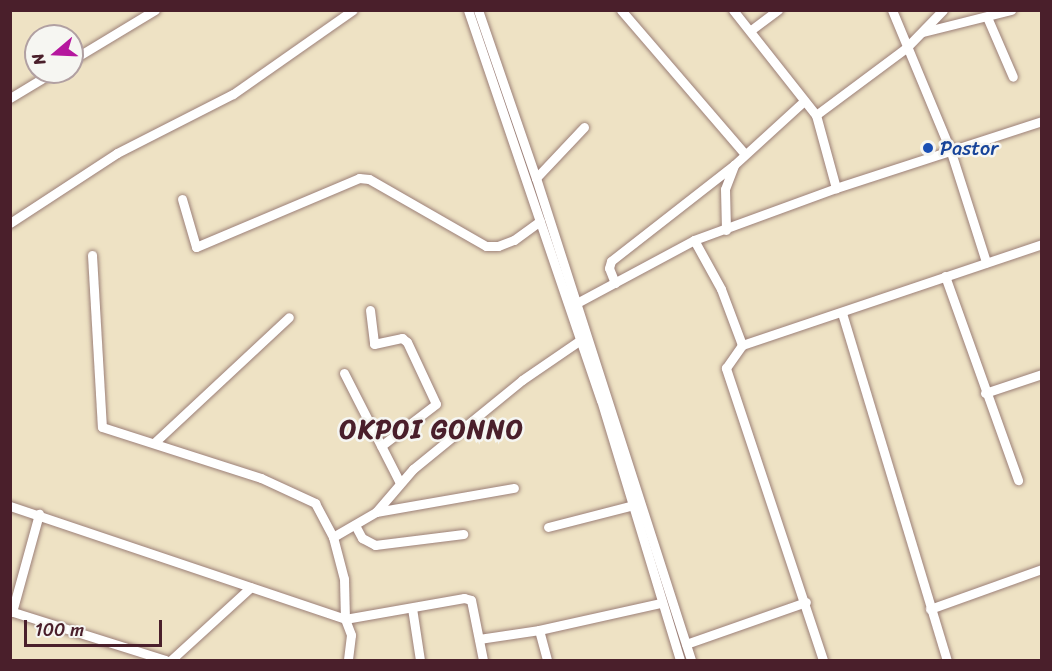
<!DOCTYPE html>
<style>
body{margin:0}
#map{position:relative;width:1052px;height:671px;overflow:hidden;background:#eee2c4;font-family:Sriracha,sans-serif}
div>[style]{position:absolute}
.roads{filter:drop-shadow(0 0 2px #9c8078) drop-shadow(0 0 2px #9c8078)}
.street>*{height:9px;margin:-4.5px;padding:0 4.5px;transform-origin:4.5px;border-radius:4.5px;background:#fff}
.dots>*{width:16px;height:16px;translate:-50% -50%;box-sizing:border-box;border:3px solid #f6f6f2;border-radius:50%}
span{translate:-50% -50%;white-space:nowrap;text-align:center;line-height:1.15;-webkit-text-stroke:5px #f6f6f2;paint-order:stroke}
.transit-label{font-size:20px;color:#164399}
.left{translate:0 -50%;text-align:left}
.district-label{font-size:26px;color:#4a1f2b;font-weight:700;letter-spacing:1.5px}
.frame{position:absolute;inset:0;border:12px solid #4a1f2b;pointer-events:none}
.north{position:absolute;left:24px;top:24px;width:60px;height:60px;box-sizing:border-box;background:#f6f6f2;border:2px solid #b1a0a2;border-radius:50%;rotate:251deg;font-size:16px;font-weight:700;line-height:24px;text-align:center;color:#4a1f2b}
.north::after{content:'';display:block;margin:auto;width:21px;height:27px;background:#b5179e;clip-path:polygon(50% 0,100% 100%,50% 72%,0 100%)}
.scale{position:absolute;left:24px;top:620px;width:138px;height:27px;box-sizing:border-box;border:3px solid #4a1f2b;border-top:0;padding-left:8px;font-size:18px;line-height:21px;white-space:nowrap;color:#4a1f2b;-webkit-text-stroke:4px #f6f6f2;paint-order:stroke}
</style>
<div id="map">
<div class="roads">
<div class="street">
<div style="left:468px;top:10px;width:412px;rotate:71.2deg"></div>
<div style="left:601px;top:400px;width:272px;rotate:73.1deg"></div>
<div style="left:478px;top:10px;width:178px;rotate:71deg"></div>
<div style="left:536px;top:178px;width:506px;rotate:72.17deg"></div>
<div style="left:621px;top:10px;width:189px;rotate:49.3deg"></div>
<div style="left:733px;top:10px;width:134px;rotate:51.7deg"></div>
<div style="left:816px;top:115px;width:76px;rotate:74.7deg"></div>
<div style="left:892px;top:10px;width:151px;rotate:67.4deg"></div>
<div style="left:950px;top:149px;width:119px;rotate:72.3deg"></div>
<div style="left:987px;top:17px;width:65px;rotate:66.6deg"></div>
<div style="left:751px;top:30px;width:34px;rotate:-37deg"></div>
<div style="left:923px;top:32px;width:91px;rotate:-14deg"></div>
<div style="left:72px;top:60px;width:97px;rotate:-31.1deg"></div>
<div style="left:10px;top:98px;width:50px;rotate:-31.2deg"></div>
<div style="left:816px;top:115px;width:112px;rotate:-36.7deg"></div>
<div style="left:906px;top:48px;width:53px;rotate:-45.8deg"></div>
<div style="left:536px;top:178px;width:70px;rotate:-46.7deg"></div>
<div style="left:182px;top:199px;width:50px;rotate:73.7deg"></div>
<div style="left:196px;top:247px;width:177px;rotate:-22.9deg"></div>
<div style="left:359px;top:178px;width:10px;rotate:6deg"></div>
<div style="left:369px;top:179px;width:135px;rotate:29.8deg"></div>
<div style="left:486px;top:246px;width:12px"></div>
<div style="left:498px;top:246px;width:17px;rotate:-21deg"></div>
<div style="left:514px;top:240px;width:32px;rotate:-36deg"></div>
<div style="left:10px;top:223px;width:128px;rotate:-33.2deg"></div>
<div style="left:117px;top:153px;width:130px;rotate:-27deg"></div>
<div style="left:233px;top:94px;width:146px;rotate:-35deg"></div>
<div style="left:726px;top:230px;width:41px;rotate:-91.4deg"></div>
<div style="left:725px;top:189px;width:26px;rotate:-69deg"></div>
<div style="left:734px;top:165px;width:93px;rotate:-42.4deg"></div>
<div style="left:694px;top:240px;width:56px;rotate:61.1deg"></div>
<div style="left:721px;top:289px;width:60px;rotate:69.4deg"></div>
<div style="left:92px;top:255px;width:172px;rotate:86.7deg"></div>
<div style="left:102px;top:427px;width:167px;rotate:17.8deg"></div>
<div style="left:261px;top:478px;width:60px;rotate:24.8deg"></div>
<div style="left:315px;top:503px;width:38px;rotate:62deg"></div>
<div style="left:333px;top:537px;width:43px;rotate:75.3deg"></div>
<div style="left:344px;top:579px;width:40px;rotate:88.6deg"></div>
<div style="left:345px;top:619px;width:17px;rotate:69deg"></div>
<div style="left:351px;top:635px;width:25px;rotate:97deg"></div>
<div style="left:945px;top:276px;width:217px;rotate:70.3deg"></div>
<div style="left:615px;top:283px;width:16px;rotate:-112deg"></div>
<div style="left:609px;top:268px;width:7px;rotate:-74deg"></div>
<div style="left:611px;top:261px;width:156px;rotate:-38deg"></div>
<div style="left:573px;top:305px;width:137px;rotate:-28.2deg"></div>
<div style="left:694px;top:240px;width:151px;rotate:-20.1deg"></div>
<div style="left:836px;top:188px;width:217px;rotate:-18deg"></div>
<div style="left:370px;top:310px;width:34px;rotate:83deg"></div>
<div style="left:374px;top:344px;width:29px;rotate:-12deg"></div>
<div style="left:402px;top:338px;width:6px;rotate:39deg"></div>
<div style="left:407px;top:342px;width:68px;rotate:64.9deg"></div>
<div style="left:436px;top:404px;width:69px;rotate:142.6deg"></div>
<div style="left:842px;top:313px;width:363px;rotate:73.2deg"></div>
<div style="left:344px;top:373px;width:123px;rotate:63deg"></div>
<div style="left:985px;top:393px;width:60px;rotate:-18.4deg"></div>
<div style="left:155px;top:442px;width:183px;rotate:-43deg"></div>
<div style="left:10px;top:506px;width:354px;rotate:18.6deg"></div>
<div style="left:345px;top:619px;width:121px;rotate:-10deg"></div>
<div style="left:464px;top:598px;width:7px;rotate:16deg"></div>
<div style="left:471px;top:600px;width:61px;rotate:78.7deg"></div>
<div style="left:376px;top:512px;width:140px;rotate:-9.9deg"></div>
<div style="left:355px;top:525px;width:15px;rotate:62deg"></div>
<div style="left:362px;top:538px;width:15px;rotate:28deg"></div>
<div style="left:375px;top:545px;width:89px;rotate:-7.1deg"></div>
<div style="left:548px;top:527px;width:85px;rotate:-14.4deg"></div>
<div style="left:333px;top:537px;width:50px;rotate:-30.2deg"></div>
<div style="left:376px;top:512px;width:57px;rotate:-49.3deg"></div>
<div style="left:413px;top:469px;width:141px;rotate:-39.2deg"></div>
<div style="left:522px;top:380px;width:69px;rotate:-34.4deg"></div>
<div style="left:412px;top:608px;width:53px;rotate:81.3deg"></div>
<div style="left:930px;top:609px;width:119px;rotate:-19.7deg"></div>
<div style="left:10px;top:611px;width:163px;rotate:17.5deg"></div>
<div style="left:12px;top:612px;width:102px;rotate:-74.6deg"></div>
<div style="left:539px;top:630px;width:31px;rotate:75deg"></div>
<div style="left:479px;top:639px;width:61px;rotate:-8.5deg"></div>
<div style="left:539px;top:630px;width:125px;rotate:-12.5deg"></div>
<div style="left:686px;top:644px;width:127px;rotate:-19.3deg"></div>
<div style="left:171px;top:660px;width:108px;rotate:-42.4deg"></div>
<div style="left:823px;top:660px;width:308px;rotate:-108.4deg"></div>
<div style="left:726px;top:368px;width:28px;rotate:-55deg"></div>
<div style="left:742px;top:345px;width:317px;rotate:-18.6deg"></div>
</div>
</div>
<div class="dots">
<div style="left:928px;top:148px;background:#1a4fb4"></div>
</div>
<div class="transit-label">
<span class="left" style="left:940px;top:148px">Pastor</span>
</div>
<div class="district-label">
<span style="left:432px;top:430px">OKPOI GONNO</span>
</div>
<div class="frame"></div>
<div class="north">N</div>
<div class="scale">100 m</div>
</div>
